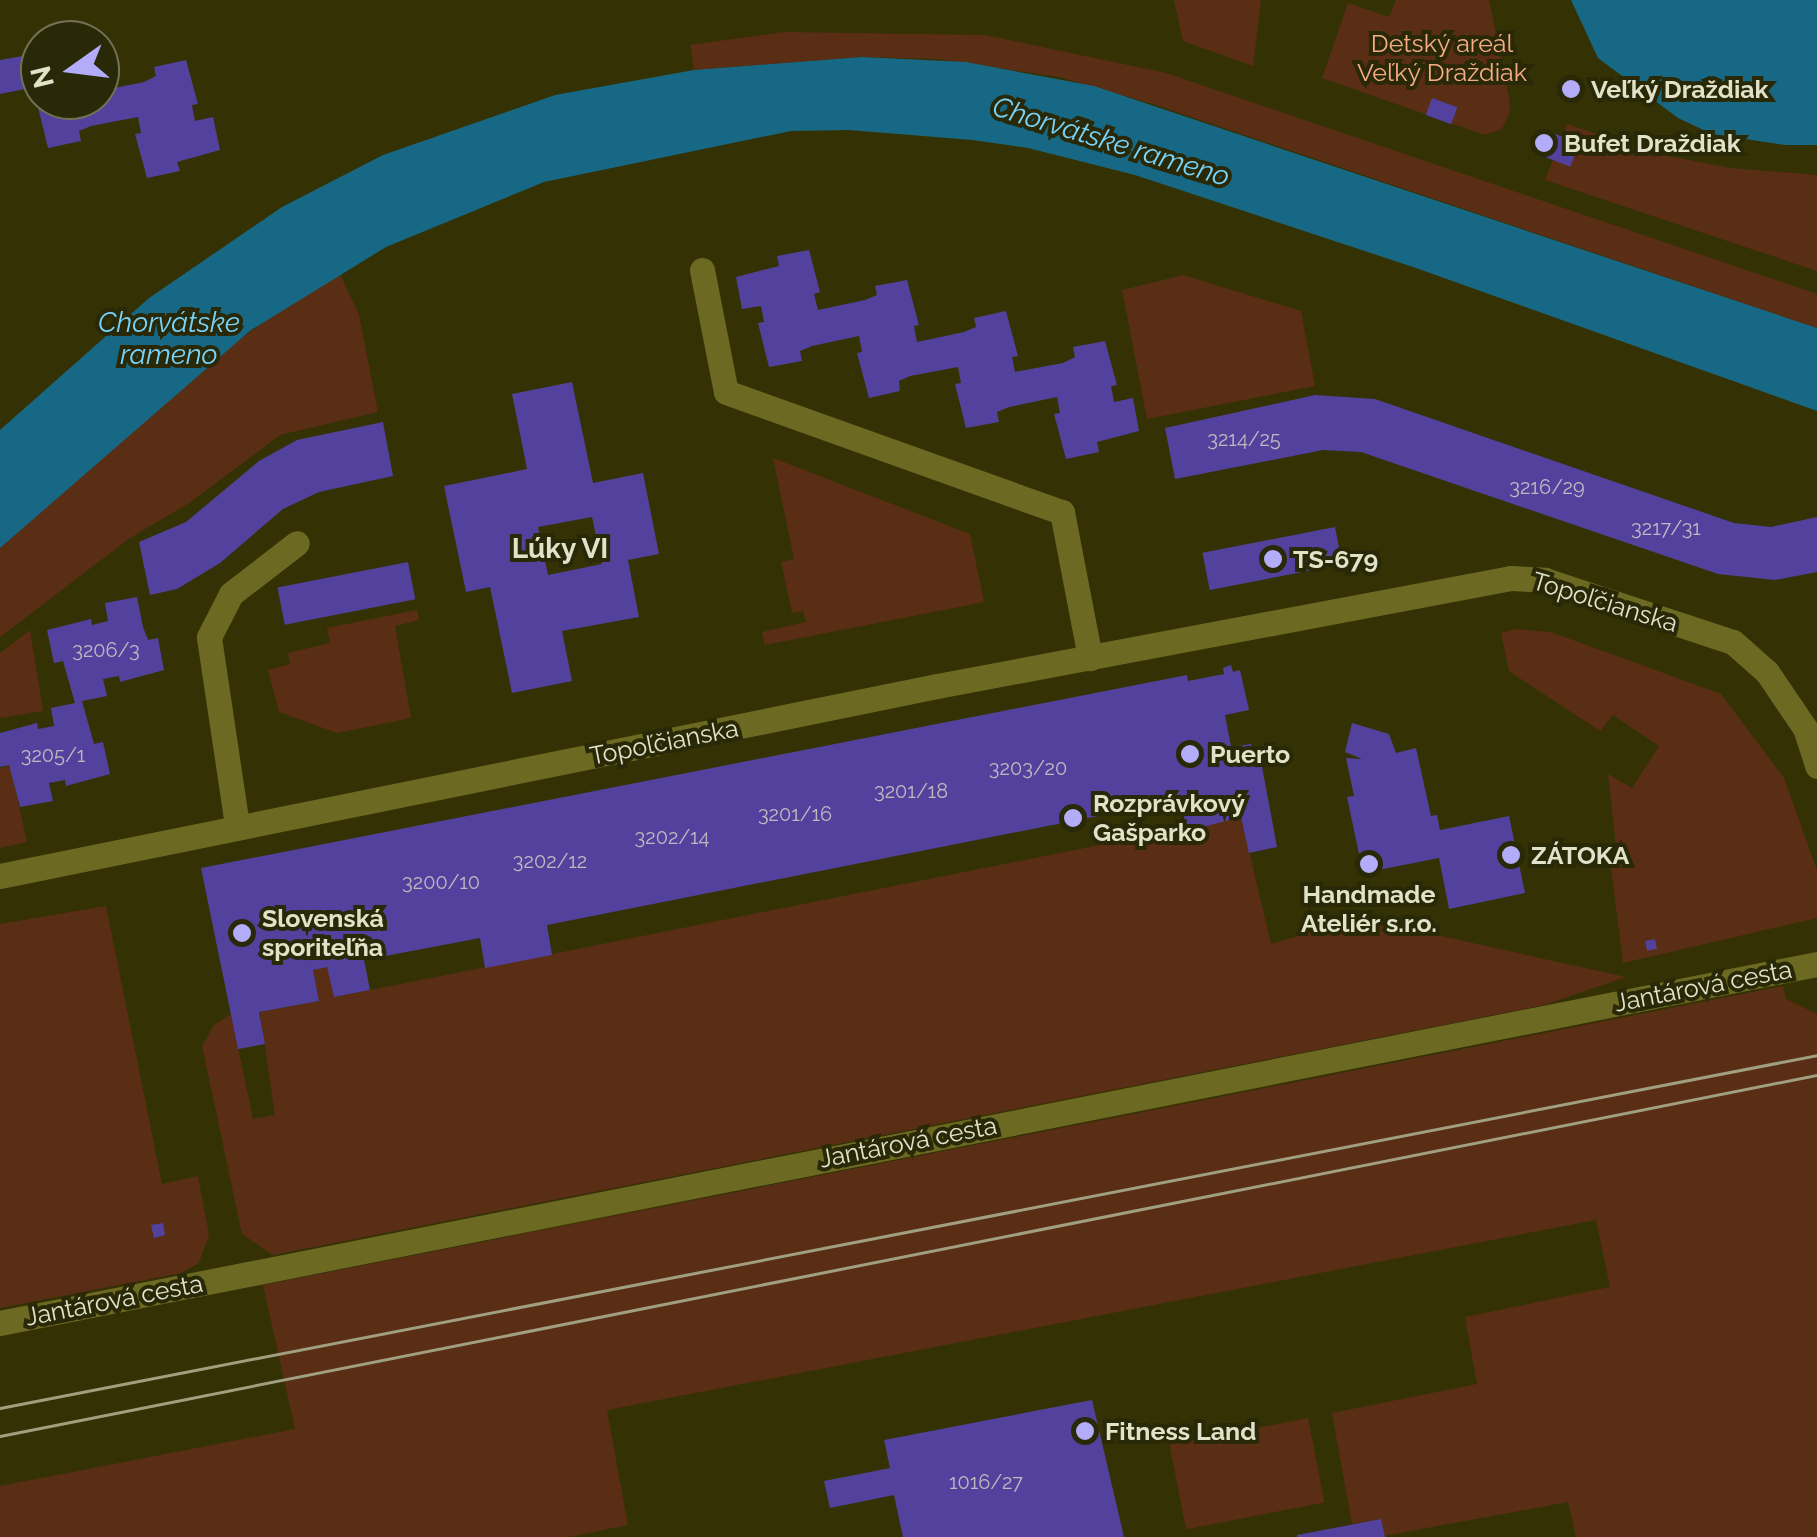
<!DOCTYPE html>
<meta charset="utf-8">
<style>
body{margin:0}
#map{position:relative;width:1817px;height:1537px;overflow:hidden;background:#343204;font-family:Raleway,sans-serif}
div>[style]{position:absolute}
.green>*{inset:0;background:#5a2d15;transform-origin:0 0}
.water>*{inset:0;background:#176884}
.building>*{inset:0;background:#52429d;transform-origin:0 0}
.minor>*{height:25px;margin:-12.5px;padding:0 12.5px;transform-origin:12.5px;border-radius:12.5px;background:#6b6922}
.tram>*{height:2.5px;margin:-1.25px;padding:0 1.25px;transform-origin:1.25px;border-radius:1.25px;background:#a09f7f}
.dots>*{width:28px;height:28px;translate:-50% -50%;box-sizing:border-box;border:5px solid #292807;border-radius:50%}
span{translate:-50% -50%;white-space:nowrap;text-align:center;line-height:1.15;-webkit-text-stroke:8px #292807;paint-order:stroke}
.number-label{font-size:20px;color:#bdbabf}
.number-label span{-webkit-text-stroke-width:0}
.park-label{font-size:25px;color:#f8ac86}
.poi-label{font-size:25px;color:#e1e2ca;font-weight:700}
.left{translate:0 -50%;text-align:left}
.street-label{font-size:25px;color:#e1e2ca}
.water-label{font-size:28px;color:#77d3fa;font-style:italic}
.neighbourhood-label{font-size:28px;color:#e1e2ca;font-weight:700}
.north{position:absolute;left:20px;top:20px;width:100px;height:100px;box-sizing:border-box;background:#292807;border:2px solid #737255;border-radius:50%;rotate:256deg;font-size:28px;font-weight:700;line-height:40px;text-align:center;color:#e1e2ca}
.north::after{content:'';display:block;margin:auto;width:35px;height:45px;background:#b3adf9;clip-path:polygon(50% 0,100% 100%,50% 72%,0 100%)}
</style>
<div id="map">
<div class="green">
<div style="clip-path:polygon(1174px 0,1261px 0,1253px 66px,1183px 41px)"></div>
<div style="clip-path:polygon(1396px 0,1489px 0,1509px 98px,1510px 112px,1502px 129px,1485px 135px,1322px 78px,1348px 3px,1389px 17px)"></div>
<div style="clip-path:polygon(784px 32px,985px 35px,1166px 73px,1817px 294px,1817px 328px,1156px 105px,1059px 77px,937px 59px,862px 57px,694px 70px,690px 45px)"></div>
<div style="clip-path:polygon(1567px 124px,1658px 154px,1730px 168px,1817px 175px,1817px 271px,1545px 180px)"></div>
<div style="clip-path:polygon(340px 274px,359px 315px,378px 412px,280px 435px,189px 503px,130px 538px,0 637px,0 548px,210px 362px,281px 309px)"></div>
<div style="clip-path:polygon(1183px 275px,1301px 311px,1315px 386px,1147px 419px,1122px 290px)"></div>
<div style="clip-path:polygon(773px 458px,970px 534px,984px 602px,765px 645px,762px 632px,806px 622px,803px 611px,792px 613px,781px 562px,794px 559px)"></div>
<div style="clip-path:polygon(417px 610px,419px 620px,395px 626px,411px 718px,337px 733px,279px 712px,268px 670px,290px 664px,288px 653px,330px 643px,327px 628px)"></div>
<div style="clip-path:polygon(1516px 629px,1551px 632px,1721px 694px,1784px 778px,1817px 870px,1817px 918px,1623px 963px,1611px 868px,1618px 865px,1608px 774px,1632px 788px,1659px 746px,1613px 715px,1600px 731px,1509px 671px,1501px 633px)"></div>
<div style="clip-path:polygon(30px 630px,43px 711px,0 718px,0 653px)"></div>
<div style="clip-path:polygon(10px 766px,27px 842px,0 848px,0 768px)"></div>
<div style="clip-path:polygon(1241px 817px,1271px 944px,1360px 918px,1626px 977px,1544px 1005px,273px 1255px,242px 1234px,202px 1046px,214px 1025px,231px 1014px,253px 1119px,275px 1115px,260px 1012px,319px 1001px,313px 970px,327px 967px,335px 997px)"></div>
<div style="clip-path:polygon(106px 906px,162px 1184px,198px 1176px,209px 1235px,199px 1263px,181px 1273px,0 1308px,0 924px)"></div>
<div style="clip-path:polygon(1783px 986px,1786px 999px,1817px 1014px,1817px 1537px,1576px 1537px,1568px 1502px,1384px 1536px,1381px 1519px,1352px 1524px,1332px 1413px,1477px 1384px,1465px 1317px,1610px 1287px,1596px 1220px,607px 1410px,628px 1525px,568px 1537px,0 1537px,0 1486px,295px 1429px,263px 1285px)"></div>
<div style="left:1308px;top:1418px;width:86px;height:141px;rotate:79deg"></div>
</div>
<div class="water">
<div style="clip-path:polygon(1571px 0,1817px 0,1817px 145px,1785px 145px,1712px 134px,1678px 118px,1598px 58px)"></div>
<div style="clip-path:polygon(862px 57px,966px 62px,1094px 86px,1817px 328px,1817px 411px,1413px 267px,1135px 175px,1028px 148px,972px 140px,849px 130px,791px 131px,544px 182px,386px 247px,251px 330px,0 548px,0 430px,149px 298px,282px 207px,383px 155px,555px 95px,694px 70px)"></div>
</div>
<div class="building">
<div style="clip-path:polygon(88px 30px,90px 40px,56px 36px)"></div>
<div style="clip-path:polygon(40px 53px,40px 86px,0 94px,0 60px)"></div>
<div style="clip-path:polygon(186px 60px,198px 104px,192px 105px,195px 121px,213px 117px,220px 150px,177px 162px,180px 171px,147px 178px,135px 134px,141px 133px,138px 117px,91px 126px,79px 131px,81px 141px,48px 148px,37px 103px,100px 100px,100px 91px,144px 82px,156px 76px,154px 67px)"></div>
<div style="left:1432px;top:98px;width:27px;height:18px;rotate:20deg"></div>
<div style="left:1542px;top:129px;width:40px;height:25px;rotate:21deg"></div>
<div style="clip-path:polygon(809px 250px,820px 292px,814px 294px,818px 310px,865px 300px,877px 295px,875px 286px,907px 280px,919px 325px,914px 326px,917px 342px,964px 332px,976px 327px,974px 318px,1006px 311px,1018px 356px,1012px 357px,1015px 372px,1063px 363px,1075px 357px,1073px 347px,1105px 341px,1117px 385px,1111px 386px,1114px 402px,1133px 398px,1139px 431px,1097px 442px,1099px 452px,1066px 459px,1054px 414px,1060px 413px,1057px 397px,1009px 407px,997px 412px,999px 422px,966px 428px,955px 384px,961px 383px,958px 367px,910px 376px,899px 381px,900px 391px,869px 398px,857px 353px,862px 352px,859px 336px,812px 346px,800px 351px,802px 361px,769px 367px,758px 323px,764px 322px,761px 306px,742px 309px,736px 277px,779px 266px,777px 256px)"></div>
<div style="clip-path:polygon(evenodd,572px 382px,593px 483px,643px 473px,659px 554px,628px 560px,639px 617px,562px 631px,572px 681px,512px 693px,490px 587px,466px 592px,444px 486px,527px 469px,512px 394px,572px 382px,592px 517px,602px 564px,548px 575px,538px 527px,592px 517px)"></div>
<div style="clip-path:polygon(1315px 395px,1375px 399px,1734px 523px,1771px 527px,1817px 517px,1817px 572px,1775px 580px,1718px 574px,1361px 452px,1323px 450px,1175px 479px,1165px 428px)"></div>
<div style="clip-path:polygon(383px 422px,393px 476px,319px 492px,283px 509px,220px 563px,177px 589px,150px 595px,139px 542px,186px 522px,259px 461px,297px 440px)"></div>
<div style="left:1335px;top:527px;width:38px;height:135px;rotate:79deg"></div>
<div style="left:408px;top:562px;width:38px;height:133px;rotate:79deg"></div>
<div style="clip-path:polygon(137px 597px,143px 627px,148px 640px,158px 638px,164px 670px,120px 682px,119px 676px,103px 679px,107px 696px,82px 701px,94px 744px,103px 742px,110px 774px,66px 786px,65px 780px,49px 783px,53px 801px,20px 807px,9px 765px,0 767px,0 733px,37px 723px,38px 729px,54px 726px,51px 708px,75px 703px,63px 661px,54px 663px,47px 630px,91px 619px,92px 625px,108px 621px,105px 603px)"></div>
<div style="clip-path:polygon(1231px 665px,1233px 672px,1240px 670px,1249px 710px,1225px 715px,1233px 757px,1240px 755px,1238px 746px,1251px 744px,1254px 757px,1260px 756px,1277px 847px,1249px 853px,1241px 817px,1187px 831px,1179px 800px,547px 925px,552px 955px,485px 968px,480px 938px,364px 960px,370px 990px,334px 997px,327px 967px,313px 970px,319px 1001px,259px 1012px,265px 1044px,238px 1049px,201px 868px,1187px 675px,1188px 681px,1224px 674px,1223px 668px)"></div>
<div style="clip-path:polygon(1352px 723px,1389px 734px,1396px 753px,1416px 748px,1431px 816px,1437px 815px,1440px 830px,1509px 816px,1525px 893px,1449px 909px,1439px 858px,1363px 873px,1347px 797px,1354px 796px,1346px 758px,1362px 759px,1345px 752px)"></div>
<div style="left:1655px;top:939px;width:10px;height:10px;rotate:79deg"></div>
<div style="clip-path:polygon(163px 1223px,165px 1235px,154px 1238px,151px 1225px)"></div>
<div style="clip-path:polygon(1092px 1400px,1124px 1537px,903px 1537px,894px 1495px,830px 1508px,824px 1481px,890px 1468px,884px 1440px)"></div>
<div style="clip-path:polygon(1381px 1519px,1385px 1537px,1297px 1537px,1297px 1535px)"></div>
</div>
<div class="minor">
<div style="left:702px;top:270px;width:124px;rotate:78.9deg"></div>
<div style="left:726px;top:392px;width:357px;rotate:19.7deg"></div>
<div style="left:1062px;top:512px;width:149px;rotate:79.1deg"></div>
<div style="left:237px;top:825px;width:190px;rotate:-98.5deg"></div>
<div style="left:209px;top:637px;width:48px;rotate:-62.9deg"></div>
<div style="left:231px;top:594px;width:83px;rotate:-37.7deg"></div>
<div style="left:0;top:876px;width:956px;rotate:-11.46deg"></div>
<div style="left:937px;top:686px;width:584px;rotate:-10.66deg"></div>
<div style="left:1511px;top:578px;width:34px;rotate:3deg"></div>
<div style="left:1545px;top:580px;width:198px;rotate:18.3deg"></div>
<div style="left:1733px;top:642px;width:45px;rotate:41.4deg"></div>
<div style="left:1767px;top:672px;width:45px;rotate:56deg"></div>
<div style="left:1792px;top:709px;width:23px;rotate:56deg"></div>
<div style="left:1805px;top:728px;width:40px;rotate:72deg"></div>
<div style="left:0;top:1323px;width:1852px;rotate:-11.18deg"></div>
</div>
<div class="tram">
<div style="left:0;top:1408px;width:1851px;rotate:-10.99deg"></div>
<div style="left:0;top:1436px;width:1853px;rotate:-11.24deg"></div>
</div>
<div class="dots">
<div style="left:1571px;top:89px;background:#b3adf9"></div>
<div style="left:1544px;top:143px;background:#b3adf9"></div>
<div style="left:1273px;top:559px;background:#b3adf9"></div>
<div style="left:1190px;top:754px;background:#b3adf9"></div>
<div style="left:1073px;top:818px;background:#b3adf9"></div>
<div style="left:1511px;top:855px;background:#b3adf9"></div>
<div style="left:1369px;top:864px;background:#b3adf9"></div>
<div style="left:242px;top:933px;background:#b3adf9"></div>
<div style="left:1085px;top:1431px;background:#b3adf9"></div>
</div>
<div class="number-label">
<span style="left:1244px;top:439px">3214/25</span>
<span style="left:1547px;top:487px">3216/29</span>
<span style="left:1666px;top:528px">3217/31</span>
<span style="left:106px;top:650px">3206/3</span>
<span style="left:53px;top:755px">3205/1</span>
<span style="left:1028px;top:768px">3203/20</span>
<span style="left:911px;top:791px">3201/18</span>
<span style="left:795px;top:814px">3201/16</span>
<span style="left:672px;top:837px">3202/14</span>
<span style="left:550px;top:861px">3202/12</span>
<span style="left:441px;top:882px">3200/10</span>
<span style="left:986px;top:1482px">1016/27</span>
</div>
<div class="park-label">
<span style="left:1442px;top:58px">Detský areál<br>Veľký Draždiak</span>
</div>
<div class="poi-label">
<span class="left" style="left:1591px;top:89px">Veľký Draždiak</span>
<span class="left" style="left:1564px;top:143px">Bufet Draždiak</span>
<span class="left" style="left:1293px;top:559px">TS-679</span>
<span class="left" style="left:1210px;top:754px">Puerto</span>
<span class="left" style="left:1093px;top:818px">Rozprávkový<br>Gašparko</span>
<span class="left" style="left:1531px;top:855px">ZÁTOKA</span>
<span style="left:1369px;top:909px">Handmade<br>Ateliér s.r.o.</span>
<span class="left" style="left:262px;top:933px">Slovenská<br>sporiteľňa</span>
<span class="left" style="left:1105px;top:1431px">Fitness Land</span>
</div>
<div class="street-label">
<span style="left:1605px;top:602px;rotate:17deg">Topoľčianska</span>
<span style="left:664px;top:742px;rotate:-11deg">Topoľčianska</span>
<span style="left:1703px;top:986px;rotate:-11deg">Jantárová cesta</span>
<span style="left:908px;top:1142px;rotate:-11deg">Jantárová cesta</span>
<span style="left:114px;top:1300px;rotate:-11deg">Jantárová cesta</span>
</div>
<div class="water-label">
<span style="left:1111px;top:142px;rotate:17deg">Chorvátske rameno</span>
<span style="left:169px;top:339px">Chorvátske<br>rameno</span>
</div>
<div class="neighbourhood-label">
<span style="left:560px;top:549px">Lúky VI</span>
</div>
<div class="north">N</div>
</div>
